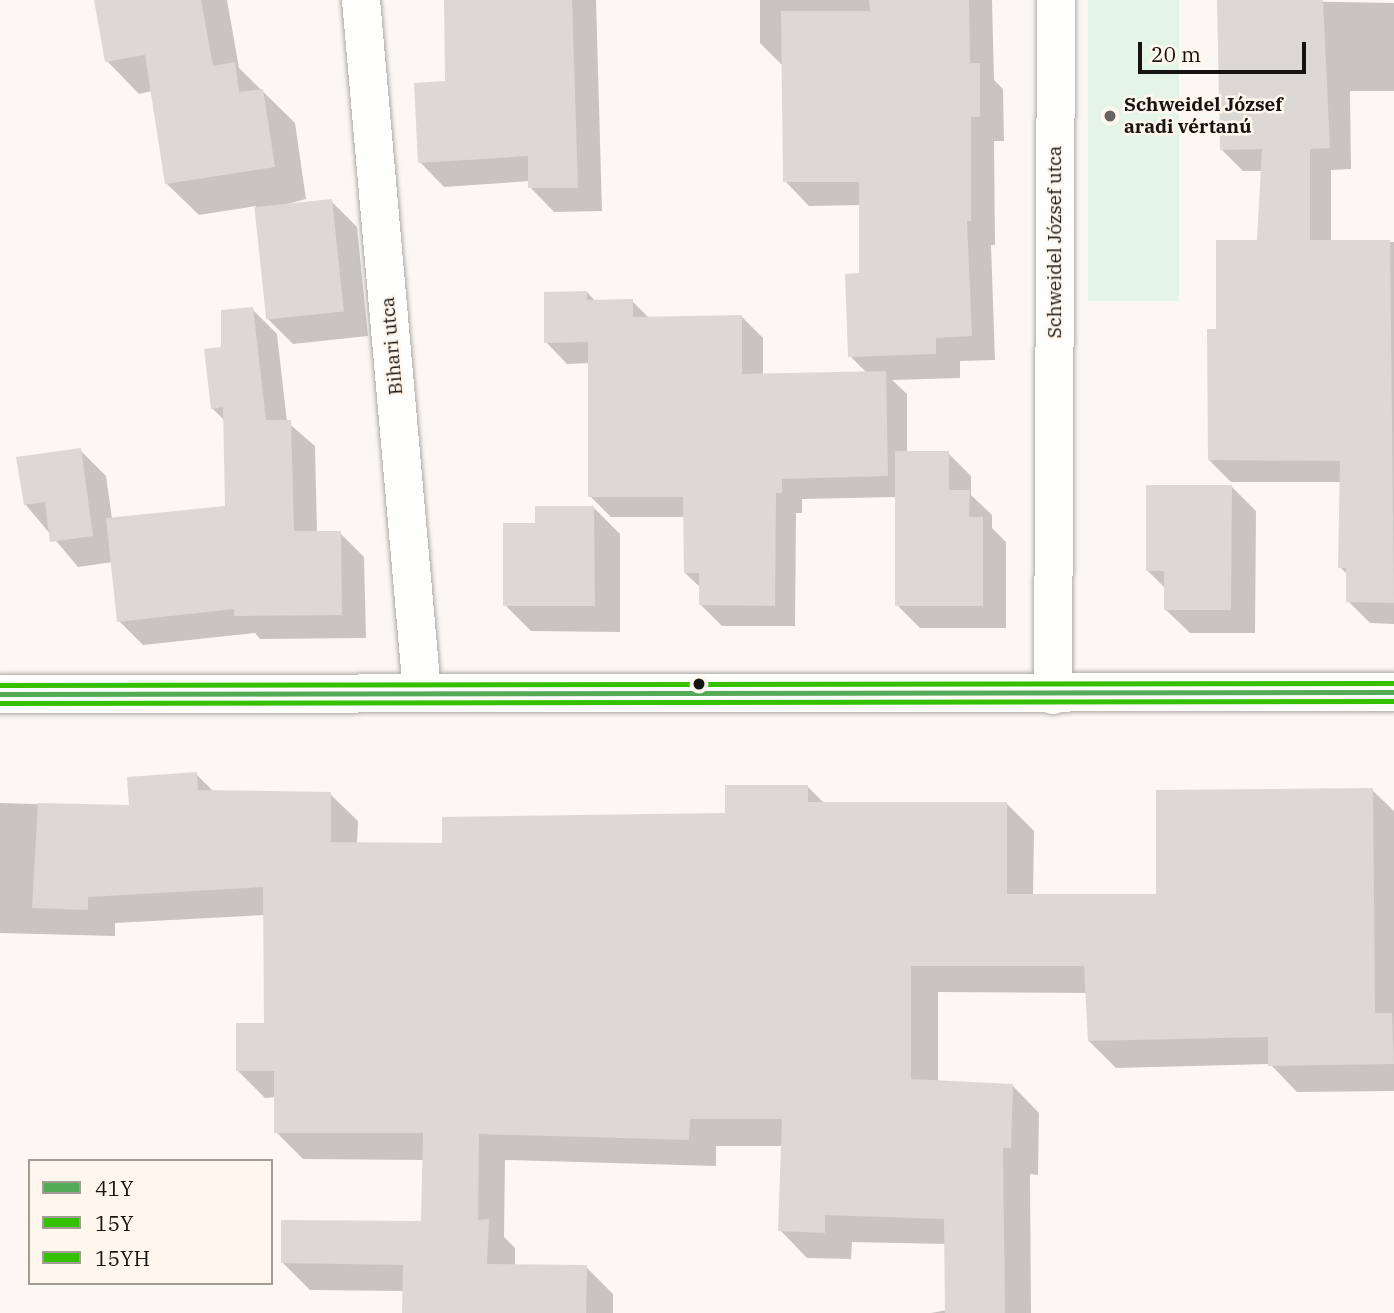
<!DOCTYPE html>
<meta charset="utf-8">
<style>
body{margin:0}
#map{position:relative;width:1394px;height:1313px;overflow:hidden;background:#fbf7f2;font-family:"IBM Plex Serif",serif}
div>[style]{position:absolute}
.green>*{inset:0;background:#e4f5e7;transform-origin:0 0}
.shadow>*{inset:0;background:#0003}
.building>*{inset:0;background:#dcd8d4;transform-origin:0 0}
.roads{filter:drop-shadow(0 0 2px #adaaa7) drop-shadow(0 0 2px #adaaa7)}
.minor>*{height:38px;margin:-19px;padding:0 19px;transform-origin:19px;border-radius:19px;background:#fefefd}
.bus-1>*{height:5px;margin:-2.5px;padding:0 2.5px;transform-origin:2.5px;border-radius:2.5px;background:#5a5}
.bus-2>*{height:5px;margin:-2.5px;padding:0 2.5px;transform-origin:2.5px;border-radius:2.5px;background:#35c102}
.bus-3>*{height:5px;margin:-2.5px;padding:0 2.5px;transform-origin:2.5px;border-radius:2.5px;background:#35c102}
.dots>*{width:19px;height:19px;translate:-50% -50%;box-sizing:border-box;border:4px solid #fff7ee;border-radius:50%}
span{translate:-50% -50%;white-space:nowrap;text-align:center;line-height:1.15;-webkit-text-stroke:5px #fff7ee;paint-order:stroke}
.poi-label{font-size:19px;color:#161411;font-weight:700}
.left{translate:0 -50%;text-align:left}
.street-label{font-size:19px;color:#161411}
.legend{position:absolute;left:28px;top:1159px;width:245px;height:126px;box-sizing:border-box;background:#fff7ee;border:2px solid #a29c96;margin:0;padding:9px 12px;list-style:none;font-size:21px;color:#161411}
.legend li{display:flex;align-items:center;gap:14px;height:35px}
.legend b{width:35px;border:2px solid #a29c96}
.scale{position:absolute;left:1138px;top:42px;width:168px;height:32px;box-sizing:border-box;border:4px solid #161411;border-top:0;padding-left:9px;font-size:21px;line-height:24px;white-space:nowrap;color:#161411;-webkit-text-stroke:5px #fff7ee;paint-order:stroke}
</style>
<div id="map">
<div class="green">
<div style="left:1088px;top:0;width:91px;height:301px"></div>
</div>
<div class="shadow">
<div style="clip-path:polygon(96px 0,227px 0,239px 68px,295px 123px,306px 199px,280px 206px,331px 201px,357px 227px,368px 336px,293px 344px,267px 318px,256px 206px,199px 215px,166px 183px,152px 91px,139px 94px,107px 61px)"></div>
<div style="clip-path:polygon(445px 0,596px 0,602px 211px,554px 212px,530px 187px,530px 181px,444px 187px,420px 162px,447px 82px)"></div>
<div style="clip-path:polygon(760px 0,992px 0,994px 80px,1003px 89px,1004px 141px,994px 141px,995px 245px,991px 245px,995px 360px,960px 361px,960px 378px,892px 380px,907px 394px,907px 452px,948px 453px,971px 476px,971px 495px,992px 515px,992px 528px,1006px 542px,1006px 628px,920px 628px,897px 605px,897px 497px,802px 499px,802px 513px,796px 513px,795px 626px,722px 626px,701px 605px,701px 588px,685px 573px,685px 517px,611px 517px,590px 496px,590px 363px,567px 364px,546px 342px,587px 292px,596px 302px,632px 301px,649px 318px,742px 317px,763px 338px,763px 376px,867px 373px,850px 356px,861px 275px,861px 205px,809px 206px,785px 181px,783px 66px,760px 43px)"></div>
<div style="clip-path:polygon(1219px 0,1394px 3px,1394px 91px,1350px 91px,1351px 169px,1331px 170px,1331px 242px,1394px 242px,1394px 624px,1370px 623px,1348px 601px,1348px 575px,1340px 567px,1341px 482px,1231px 482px,1209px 460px,1218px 331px,1259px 242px,1263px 171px,1243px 171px,1221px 149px)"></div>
<div style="clip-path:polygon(252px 309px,277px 334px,287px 422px,315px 446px,317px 533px,340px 533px,364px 557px,366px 638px,260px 639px,255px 633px,143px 645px,119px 621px,113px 562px,78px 567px,25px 504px,80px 450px,106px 476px,112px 519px,227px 507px,225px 421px,212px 408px,223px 349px)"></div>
<div style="clip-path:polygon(1232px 487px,1256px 511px,1255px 633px,1190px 633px,1165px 609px,1166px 589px,1147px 570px)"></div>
<div style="clip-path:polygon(594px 508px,620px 534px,620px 632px,531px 631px,505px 605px,536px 525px)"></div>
<div style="clip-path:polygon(196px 774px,214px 792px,330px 794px,358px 821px,357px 844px,444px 845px,727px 814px,808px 787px,824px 803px,1007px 804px,1034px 831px,1033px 896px,1158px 896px,1372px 790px,1394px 811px,1394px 1091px,1297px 1092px,1270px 1064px,1116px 1068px,1089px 1041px,1087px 993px,938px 992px,938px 1082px,1012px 1085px,1039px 1113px,1038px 1175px,1030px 1174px,1031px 1313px,931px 1313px,947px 1310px,946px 1244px,852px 1242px,851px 1259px,807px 1258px,780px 1230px,783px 1146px,716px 1146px,716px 1166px,505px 1160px,504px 1237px,515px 1248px,515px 1266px,586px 1267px,613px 1294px,613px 1313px,404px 1313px,404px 1291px,310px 1290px,283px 1263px,423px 1223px,424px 1160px,303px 1159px,276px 1132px,276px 1097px,265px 1098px,237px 1070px,266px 1025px,265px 915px,115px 923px,115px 936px,0 933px,0 803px,131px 807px)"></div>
</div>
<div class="building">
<div style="clip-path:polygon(94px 0,201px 0,213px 66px,235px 62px,239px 92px,263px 89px,275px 167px,165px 184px,145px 55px,105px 62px)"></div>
<div style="clip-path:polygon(444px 0,572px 0,578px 188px,528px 188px,528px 156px,418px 163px,414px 83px,445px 81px)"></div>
<div style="clip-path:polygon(869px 0,969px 0,970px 63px,980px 63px,980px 117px,971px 117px,971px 221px,967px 221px,972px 336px,936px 338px,936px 354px,848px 357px,845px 274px,859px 273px,859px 182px,783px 182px,781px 11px,870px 11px)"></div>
<div style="clip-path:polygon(1217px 0,1323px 0,1330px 148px,1310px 149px,1310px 240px,1390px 240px,1394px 603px,1346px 602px,1346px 568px,1338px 568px,1340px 461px,1208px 460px,1207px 329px,1216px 329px,1216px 240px,1257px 240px,1262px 149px,1220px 150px)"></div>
<div style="left:332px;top:199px;width:113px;height:78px;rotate:84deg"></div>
<div style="clip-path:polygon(587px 291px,587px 300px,633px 299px,633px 317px,742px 315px,742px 374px,886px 371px,888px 476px,782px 479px,782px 493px,776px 493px,775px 606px,699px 605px,699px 573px,684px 573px,683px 497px,588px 497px,588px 342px,544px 343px,544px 292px)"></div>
<div style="clip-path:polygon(253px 307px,266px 420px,291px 420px,294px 531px,341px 531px,342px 615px,234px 616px,234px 609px,117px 622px,106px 518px,225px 506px,223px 407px,211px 409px,204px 349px,221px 347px,221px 310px)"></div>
<div style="clip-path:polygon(81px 448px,93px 536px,50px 542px,45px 502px,24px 505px,16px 457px)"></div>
<div style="clip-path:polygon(895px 451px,949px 451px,949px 490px,970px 490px,969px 517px,983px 517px,983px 606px,895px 606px)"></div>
<div style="clip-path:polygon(1146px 485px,1232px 485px,1231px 610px,1164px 610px,1164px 571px,1146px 571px)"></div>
<div style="clip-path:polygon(535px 506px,594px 506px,595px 606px,503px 606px,503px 523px,535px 523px)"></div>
<div style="clip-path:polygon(197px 772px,198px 790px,331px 792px,331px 842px,442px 843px,442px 817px,725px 813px,725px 785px,808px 785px,808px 802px,1007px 802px,1007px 894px,1156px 894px,1156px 790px,1373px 788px,1375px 1013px,1392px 1013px,1394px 1064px,1268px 1066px,1268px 1037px,1088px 1041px,1084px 966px,911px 966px,911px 1079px,1013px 1084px,1011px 1148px,1003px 1148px,1005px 1313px,945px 1313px,944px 1219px,825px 1215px,825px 1233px,778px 1231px,782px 1119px,690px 1119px,689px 1140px,479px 1134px,478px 1220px,489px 1219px,487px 1264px,587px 1265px,586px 1313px,402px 1313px,403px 1265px,281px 1263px,281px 1220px,421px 1221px,423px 1133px,274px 1133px,274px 1071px,236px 1071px,236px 1023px,264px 1023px,263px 887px,88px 897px,88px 910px,32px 908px,38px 803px,129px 805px,127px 777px)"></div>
</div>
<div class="roads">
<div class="minor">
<div style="left:361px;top:0;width:694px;rotate:84.96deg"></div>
<div style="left:0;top:694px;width:1394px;rotate:-0.08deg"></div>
<div style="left:1053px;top:695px;width:695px;rotate:-89.75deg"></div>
</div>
</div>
<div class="bus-1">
<div style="left:0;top:694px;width:1394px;rotate:-0.08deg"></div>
</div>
<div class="bus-2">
<div style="left:0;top:703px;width:1394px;rotate:-0.08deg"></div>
</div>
<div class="bus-3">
<div style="left:0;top:685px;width:1394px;rotate:-0.08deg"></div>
</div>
<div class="dots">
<div style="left:1110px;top:116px;background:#666360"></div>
<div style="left:699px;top:684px;background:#161411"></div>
</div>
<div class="poi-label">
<span class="left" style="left:1124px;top:116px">Schweidel József<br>aradi vértanú</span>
</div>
<div class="street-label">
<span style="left:1055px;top:242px;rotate:-90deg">Schweidel József utca</span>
<span style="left:392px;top:346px;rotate:-95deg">Bihari utca</span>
</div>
<ul class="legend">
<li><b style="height:9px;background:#5a5"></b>41Y</li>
<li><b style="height:9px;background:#35c102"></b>15Y</li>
<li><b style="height:9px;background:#35c102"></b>15YH</li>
</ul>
<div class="scale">20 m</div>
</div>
